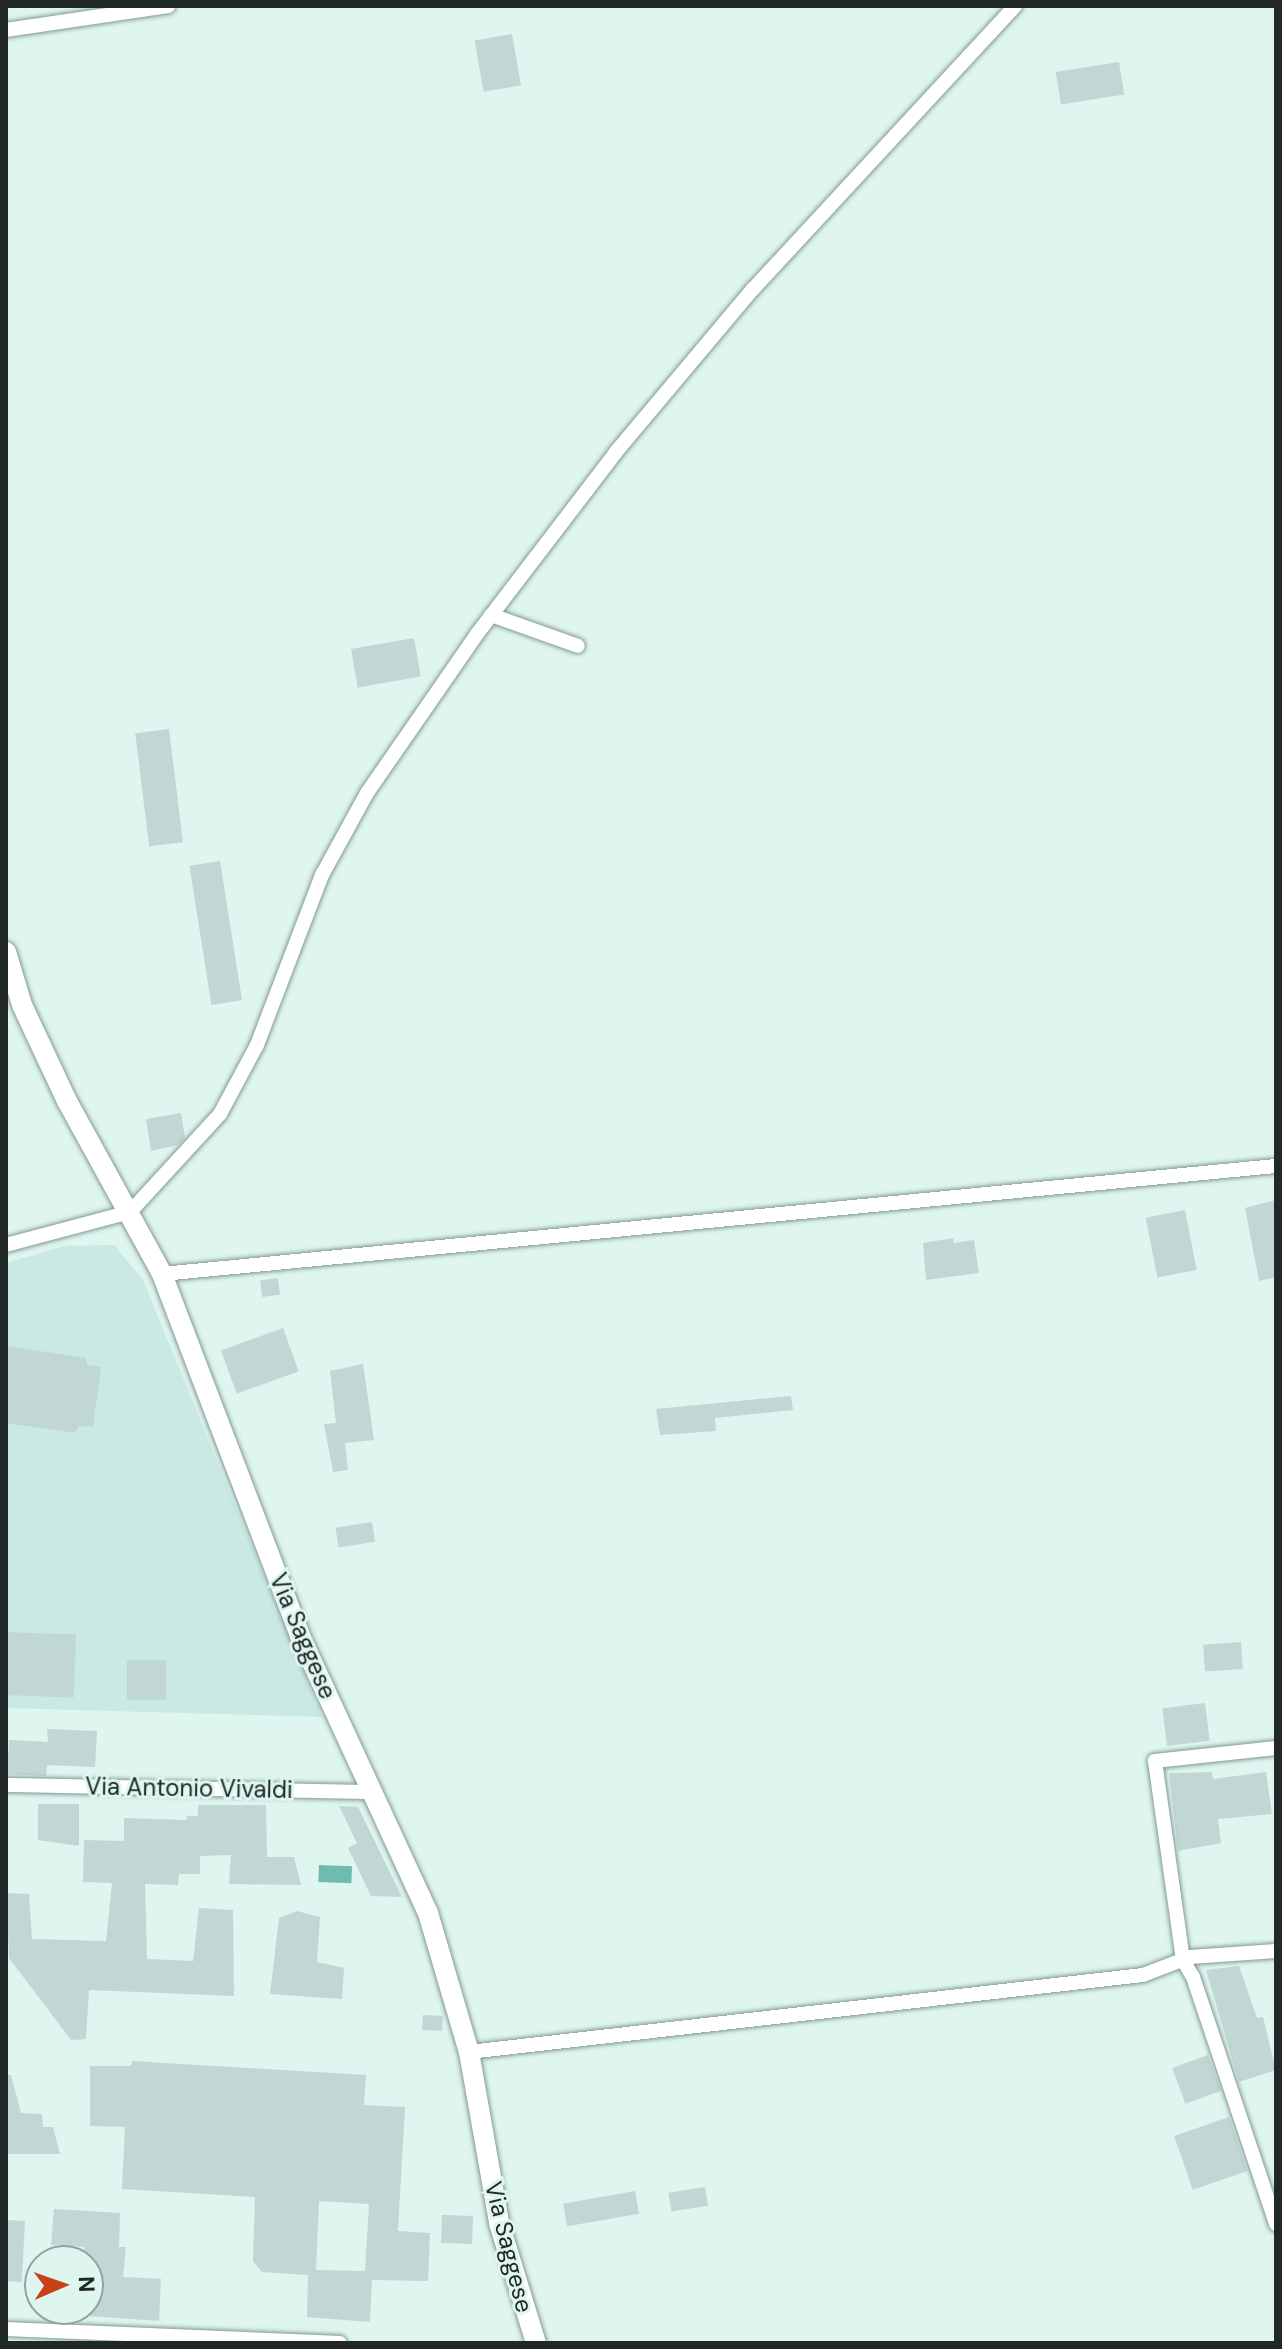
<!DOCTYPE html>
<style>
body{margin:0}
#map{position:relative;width:1282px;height:2349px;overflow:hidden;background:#def5f0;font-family:"DM Sans",sans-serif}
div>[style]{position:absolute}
.built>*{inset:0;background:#cae9e3}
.water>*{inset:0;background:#6dbcaf;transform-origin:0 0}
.building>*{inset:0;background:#c1d7d3;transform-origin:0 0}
.roads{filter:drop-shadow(0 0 2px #849995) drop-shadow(0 0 2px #849995)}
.minor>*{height:14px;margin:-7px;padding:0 7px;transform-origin:7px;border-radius:7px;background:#fff}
.secondary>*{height:20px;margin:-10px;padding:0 10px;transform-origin:10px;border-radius:10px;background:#fff}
span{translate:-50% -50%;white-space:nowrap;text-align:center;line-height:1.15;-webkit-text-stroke:6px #def5f0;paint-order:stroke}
.street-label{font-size:24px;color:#212928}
.frame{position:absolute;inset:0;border:8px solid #212928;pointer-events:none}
.north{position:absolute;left:24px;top:2245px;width:80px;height:80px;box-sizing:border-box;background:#def5f0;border:2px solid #92a3a0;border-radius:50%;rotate:88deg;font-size:22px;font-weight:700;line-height:32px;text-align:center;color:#212928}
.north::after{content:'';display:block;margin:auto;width:28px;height:36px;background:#c94018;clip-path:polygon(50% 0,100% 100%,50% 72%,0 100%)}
</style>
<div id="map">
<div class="built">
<div style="clip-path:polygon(114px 1245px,143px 1280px,322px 1717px,6px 1708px,6px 1263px,65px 1246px)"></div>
</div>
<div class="water">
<div style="left:319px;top:1865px;width:33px;height:17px;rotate:2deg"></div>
</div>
<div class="building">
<div style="left:512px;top:34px;width:52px;height:38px;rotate:80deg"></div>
<div style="left:1119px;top:62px;width:33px;height:64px;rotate:81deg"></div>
<div style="left:414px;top:638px;width:39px;height:64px;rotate:80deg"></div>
<div style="left:169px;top:729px;width:114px;height:34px;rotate:83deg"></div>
<div style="left:220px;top:861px;width:141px;height:31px;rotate:81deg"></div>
<div style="clip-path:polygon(181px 1113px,185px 1138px,178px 1145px,151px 1151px,146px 1119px)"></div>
<div style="clip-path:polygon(1276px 1200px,1276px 1277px,1259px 1281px,1245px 1208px)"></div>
<div style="left:1185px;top:1210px;width:61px;height:40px;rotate:79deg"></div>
<div style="clip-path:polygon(953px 1238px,954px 1243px,974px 1240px,979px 1273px,926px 1280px,923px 1243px)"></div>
<div style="left:278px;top:1278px;width:17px;height:18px;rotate:83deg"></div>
<div style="left:283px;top:1328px;width:46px;height:66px;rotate:70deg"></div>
<div style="clip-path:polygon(6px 1346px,86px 1358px,87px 1365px,101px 1367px,93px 1427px,79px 1426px,75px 1433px,6px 1423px)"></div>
<div style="clip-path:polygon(363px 1364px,374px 1440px,345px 1443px,348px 1470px,333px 1472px,324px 1424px,336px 1423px,330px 1371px)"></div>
<div style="clip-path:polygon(791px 1396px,793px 1410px,715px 1418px,716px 1431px,660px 1435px,656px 1409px)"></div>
<div style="left:372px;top:1522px;width:20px;height:37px;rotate:81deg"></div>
<div style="left:6px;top:1632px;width:70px;height:63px;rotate:2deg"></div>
<div style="left:1241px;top:1642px;width:27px;height:38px;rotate:86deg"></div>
<div style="left:127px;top:1660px;width:39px;height:40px"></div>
<div style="left:1205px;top:1703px;width:38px;height:43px;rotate:83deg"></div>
<div style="clip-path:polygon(47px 1729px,97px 1731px,95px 1767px,47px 1765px,46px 1776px,7px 1774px,9px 1740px,48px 1742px)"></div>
<div style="clip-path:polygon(1212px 1772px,1213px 1779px,1266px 1772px,1272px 1814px,1218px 1819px,1221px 1843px,1178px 1851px,1169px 1773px)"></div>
<div style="clip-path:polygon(38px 1804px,79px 1804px,79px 1846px,38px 1840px)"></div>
<div style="clip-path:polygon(198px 1805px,266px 1805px,267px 1857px,294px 1857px,301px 1885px,229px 1884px,231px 1855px,200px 1856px,200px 1874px,179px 1874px,178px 1885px,145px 1884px,147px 1959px,193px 1961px,199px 1908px,233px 1910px,234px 1996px,89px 1990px,86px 2039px,71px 2040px,9px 1958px,6px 1893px,29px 1894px,32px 1939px,106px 1941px,112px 1883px,83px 1882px,84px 1840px,124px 1841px,124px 1818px,186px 1820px,187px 1816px,198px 1816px)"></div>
<div style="clip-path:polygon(339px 1806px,358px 1807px,402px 1897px,371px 1896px,348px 1848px,357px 1843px)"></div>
<div style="clip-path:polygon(297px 1911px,320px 1917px,317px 1962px,344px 1968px,342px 1999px,270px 1994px,279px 1918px)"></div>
<div style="clip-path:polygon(1239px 1966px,1257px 2018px,1263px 2017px,1276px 2070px,1239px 2082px,1206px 1970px)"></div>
<div style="left:423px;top:2015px;width:20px;height:15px;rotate:3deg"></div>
<div style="left:1208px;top:2055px;width:38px;height:38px;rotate:70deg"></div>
<div style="clip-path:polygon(evenodd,132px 2061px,366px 2075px,364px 2105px,405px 2107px,398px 2231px,430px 2233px,428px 2281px,372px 2280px,370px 2322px,307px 2317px,308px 2275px,262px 2272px,253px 2261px,255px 2197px,122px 2189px,125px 2127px,90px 2126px,90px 2066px,131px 2066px,132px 2061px,319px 2201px,369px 2204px,365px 2271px,316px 2270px,319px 2201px)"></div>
<div style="clip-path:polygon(6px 2075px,11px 2075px,21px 2113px,42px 2114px,43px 2127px,53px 2127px,60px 2154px,6px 2154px)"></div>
<div style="left:1229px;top:2117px;width:57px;height:58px;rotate:71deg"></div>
<div style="left:705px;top:2187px;width:19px;height:37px;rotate:81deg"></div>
<div style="left:635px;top:2191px;width:23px;height:73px;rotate:80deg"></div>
<div style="clip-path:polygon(54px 2209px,120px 2213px,119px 2247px,126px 2247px,123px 2277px,161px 2279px,159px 2321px,88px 2316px,84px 2247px,51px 2245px)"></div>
<div style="left:442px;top:2215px;width:31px;height:28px;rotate:2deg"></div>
<div style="left:6px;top:2220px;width:19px;height:61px;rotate:3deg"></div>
</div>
<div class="roads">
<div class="minor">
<div style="left:6px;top:30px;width:164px;rotate:-8.4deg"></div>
<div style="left:491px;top:615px;width:92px;rotate:19.6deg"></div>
<div style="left:6px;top:1245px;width:128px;rotate:-14.9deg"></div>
<div style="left:130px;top:1212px;width:133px;rotate:-47.4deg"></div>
<div style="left:220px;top:1114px;width:78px;rotate:-61.8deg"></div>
<div style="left:257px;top:1045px;width:182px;rotate:-69.1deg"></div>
<div style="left:322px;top:875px;width:94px;rotate:-61.2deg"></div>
<div style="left:367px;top:793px;width:193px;rotate:-55.3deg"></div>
<div style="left:477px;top:634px;width:229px;rotate:-52.6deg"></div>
<div style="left:616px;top:452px;width:213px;rotate:-50deg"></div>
<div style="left:753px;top:289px;width:386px;rotate:-47.2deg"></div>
<div style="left:162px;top:1274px;width:1119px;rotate:-5.54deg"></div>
<div style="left:1276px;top:1748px;width:122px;rotate:173.9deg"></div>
<div style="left:1155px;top:1761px;width:201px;rotate:82deg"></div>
<div style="left:1183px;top:1960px;width:20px;rotate:60deg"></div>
<div style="left:1193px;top:1977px;width:261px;rotate:71.4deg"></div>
<div style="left:6px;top:1785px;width:366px;rotate:1.1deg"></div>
<div style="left:469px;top:2052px;width:678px;rotate:-6.52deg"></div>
<div style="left:1143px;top:1975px;width:50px;rotate:-21deg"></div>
<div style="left:1190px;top:1957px;width:86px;rotate:-4deg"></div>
<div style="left:6px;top:2329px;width:334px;rotate:2.4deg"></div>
</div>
<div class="secondary">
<div style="left:6px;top:952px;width:55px;rotate:73.2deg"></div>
<div style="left:22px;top:1005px;width:106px;rotate:64.9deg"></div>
<div style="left:67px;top:1101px;width:197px;rotate:61.2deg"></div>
<div style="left:162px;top:1274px;width:387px;rotate:69.1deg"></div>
<div style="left:300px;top:1636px;width:305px;rotate:65.2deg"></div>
<div style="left:428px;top:1913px;width:145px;rotate:73.6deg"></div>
<div style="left:469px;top:2052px;width:174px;rotate:80deg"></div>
<div style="left:499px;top:2223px;width:126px;rotate:72.9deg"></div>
</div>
</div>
<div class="street-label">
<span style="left:303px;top:1636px;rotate:67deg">Via Saggese</span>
<span style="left:189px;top:1788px;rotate:1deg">Via Antonio Vivaldi</span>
<span style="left:509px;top:2247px;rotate:76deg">Via Saggese</span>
</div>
<div class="frame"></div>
<div class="north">N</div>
</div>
